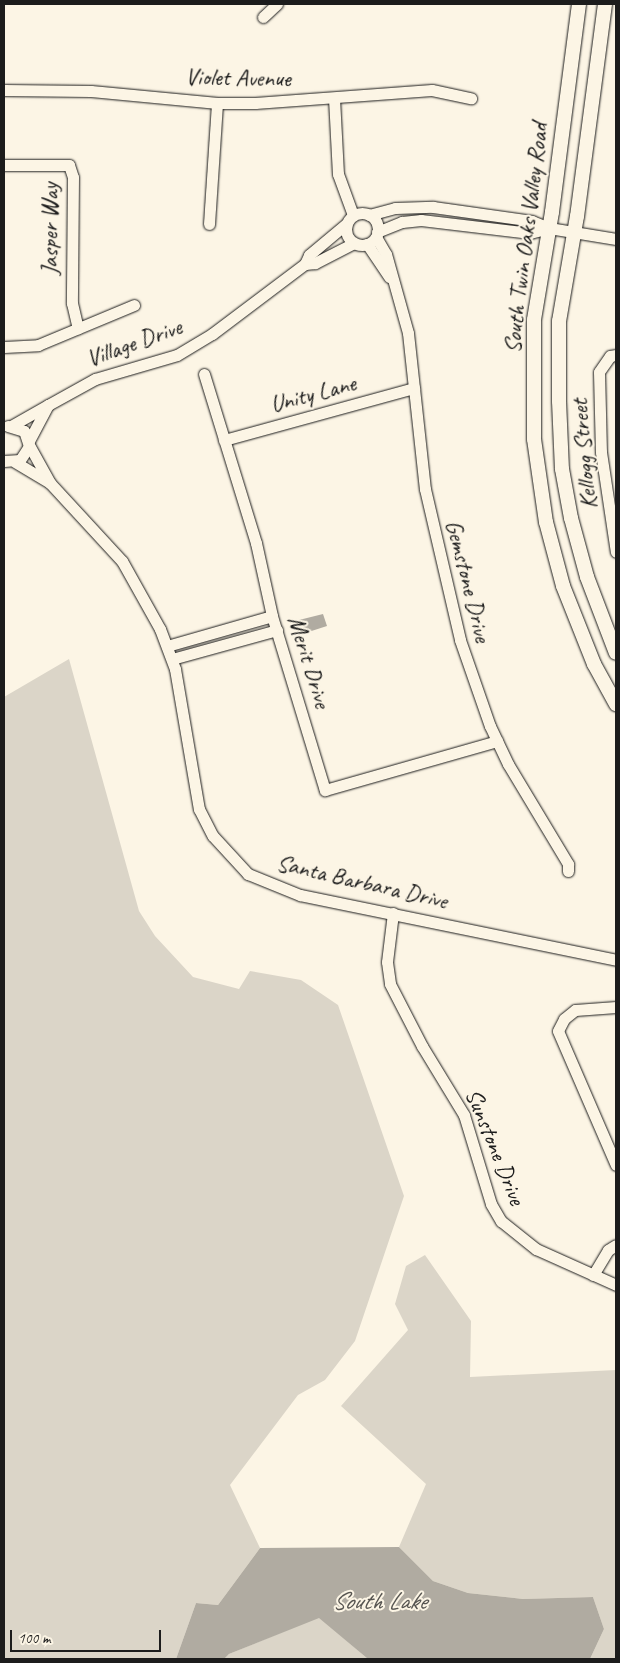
<!DOCTYPE html>
<style>
body{margin:0}
#map{position:relative;width:620px;height:1663px;overflow:hidden;background:#fcf5e5;font-family:Caveat,sans-serif}
div>[style]{position:absolute}
.green>*{inset:0;background:#dbd5c8}
.water>*{inset:0;background:#b0aba1}
.roads{filter:drop-shadow(0 0 1px #1c1c1c) drop-shadow(0 0 1px #1c1c1c)}
.minor>*{height:11px;margin:-5.5px;padding:0 5.5px;transform-origin:5.5px;border-radius:5.5px;background:#fcf5e5}
.minor>.ring{margin:-5.5px;padding:0;box-sizing:content-box;background:none;border:11px solid #fcf5e5;border-radius:50%}
.major>*{height:14px;margin:-7px;padding:0 7px;transform-origin:7px;border-radius:7px;background:#fcf5e5}
span{translate:-50% -50%;white-space:nowrap;text-align:center;line-height:1.15;-webkit-text-stroke:4px #fcf5e5;paint-order:stroke}
.street-label{font-size:24px;color:#1c1c1c}
.water-label{font-size:25px;color:#575551;font-style:italic}
.frame{position:absolute;inset:0;border:5px solid #1c1c1c;pointer-events:none}
.scale{position:absolute;left:10px;top:1630px;width:151px;height:22px;box-sizing:border-box;border:2px solid #1c1c1c;border-top:0;padding-left:6px;font-size:15px;line-height:18px;white-space:nowrap;color:#1c1c1c;-webkit-text-stroke:4px #fcf5e5;paint-order:stroke}
</style>
<div id="map">
<div class="green">
<div style="clip-path:polygon(69px 659px,139px 911px,155px 936px,193px 977px,239px 989px,250px 971px,301px 980px,338px 1005px,404px 1196px,355px 1341px,325px 1380px,298px 1395px,230px 1485px,260px 1548px,218px 1605px,196px 1603px,176px 1659px,4px 1659px,4px 697px)"></div>
<div style="clip-path:polygon(425px 1255px,471px 1321px,470px 1377px,616px 1370px,616px 1659px,590px 1659px,604px 1629px,593px 1597px,523px 1599px,468px 1593px,433px 1581px,399px 1547px,426px 1484px,341px 1406px,408px 1330px,395px 1304px,406px 1266px)"></div>
<div style="clip-path:polygon(319px 1617px,368px 1659px,224px 1659px,229px 1654px)"></div>
</div>
<div class="water">
<div style="clip-path:polygon(323px 614px,327px 626px,299px 635px,295px 621px)"></div>
<div style="clip-path:polygon(399px 1547px,433px 1581px,468px 1593px,523px 1599px,593px 1597px,604px 1629px,590px 1659px,368px 1659px,319px 1618px,229px 1654px,224px 1659px,176px 1659px,196px 1603px,218px 1605px,260px 1548px)"></div>
</div>
<div class="roads">
<div class="minor">
<div style="left:263px;top:17px;width:19px;rotate:-43deg"></div>
<div style="left:4px;top:90px;width:87px;rotate:0.7deg"></div>
<div style="left:91px;top:91px;width:127px;rotate:5.4deg"></div>
<div style="left:217px;top:103px;width:38px"></div>
<div style="left:255px;top:103px;width:177px;rotate:-4.2deg"></div>
<div style="left:432px;top:90px;width:40px;rotate:12deg"></div>
<div style="left:334px;top:98px;width:76px;rotate:87deg"></div>
<div style="left:338px;top:174px;width:44px;rotate:69.9deg"></div>
<div style="left:4px;top:165px;width:65px"></div>
<div style="left:69px;top:165px;width:13px;rotate:72deg"></div>
<div style="left:73px;top:177px;width:126px;rotate:90.5deg"></div>
<div style="left:72px;top:303px;width:26px;rotate:77deg"></div>
<div class="ring" style="left:346px;top:213px;width:21px;height:21px"></div>
<div style="left:369px;top:215px;width:27px;rotate:-15deg"></div>
<div style="left:395px;top:208px;width:38px;rotate:-2deg"></div>
<div style="left:433px;top:207px;width:100px;rotate:8deg"></div>
<div style="left:532px;top:221px;width:18px;rotate:22deg"></div>
<div style="left:549px;top:228px;width:68px;rotate:9.3deg"></div>
<div style="left:209px;top:224px;width:121px;rotate:-86.2deg"></div>
<div style="left:377px;top:232px;width:27px;rotate:-22deg"></div>
<div style="left:402px;top:222px;width:19px;rotate:-6deg"></div>
<div style="left:421px;top:220px;width:110px;rotate:6.8deg"></div>
<div style="left:530px;top:233px;width:20px;rotate:-15deg"></div>
<div style="left:376px;top:237px;width:20px;rotate:60deg"></div>
<div style="left:386px;top:254px;width:82px;rotate:74.4deg"></div>
<div style="left:408px;top:333px;width:157px;rotate:83.8deg"></div>
<div style="left:425px;top:489px;width:155px;rotate:76.9deg"></div>
<div style="left:460px;top:640px;width:91px;rotate:70.8deg"></div>
<div style="left:490px;top:726px;width:42px;rotate:64.7deg"></div>
<div style="left:508px;top:764px;width:117px;rotate:59deg"></div>
<div style="left:568px;top:864px;width:7px;rotate:90deg"></div>
<div style="left:367px;top:244px;width:40px;rotate:56deg"></div>
<div style="left:305px;top:264px;width:10px;rotate:-6deg"></div>
<div style="left:315px;top:263px;width:44px;rotate:-27.1deg"></div>
<div style="left:4px;top:347px;width:34px;rotate:-3deg"></div>
<div style="left:38px;top:345px;width:104px;rotate:-22.6deg"></div>
<div style="left:616px;top:355px;width:6px;rotate:171deg"></div>
<div style="left:610px;top:356px;width:19px;rotate:125deg"></div>
<div style="left:599px;top:372px;width:80px;rotate:88.6deg"></div>
<div style="left:601px;top:452px;width:101px;rotate:81.5deg"></div>
<div style="left:204px;top:374px;width:177px;rotate:72.9deg"></div>
<div style="left:256px;top:543px;width:75px;rotate:77.6deg"></div>
<div style="left:272px;top:616px;width:182px;rotate:73.1deg"></div>
<div style="left:325px;top:790px;width:179px;rotate:-15.9deg"></div>
<div style="left:48px;top:405px;width:54px;rotate:-29deg"></div>
<div style="left:95px;top:379px;width:85px;rotate:-16.3deg"></div>
<div style="left:177px;top:355px;width:41px;rotate:-31deg"></div>
<div style="left:212px;top:334px;width:116px;rotate:-37deg"></div>
<div style="left:305px;top:264px;width:10px;rotate:-66deg"></div>
<div style="left:309px;top:255px;width:48px;rotate:-40deg"></div>
<div style="left:11px;top:426px;width:43px;rotate:-29.6deg"></div>
<div style="left:48px;top:405px;width:40px;rotate:118deg"></div>
<div style="left:224px;top:440px;width:197px;rotate:-15.3deg"></div>
<div style="left:4px;top:461px;width:16px;rotate:-4deg"></div>
<div style="left:20px;top:460px;width:17px;rotate:-57deg"></div>
<div style="left:29px;top:446px;width:16px;rotate:-108deg"></div>
<div style="left:24px;top:431px;width:17px;rotate:-163deg"></div>
<div style="left:15px;top:462px;width:41px;rotate:31deg"></div>
<div style="left:50px;top:483px;width:43px;rotate:-118.9deg"></div>
<div style="left:50px;top:483px;width:106px;rotate:47.3deg"></div>
<div style="left:122px;top:561px;width:78px;rotate:60.8deg"></div>
<div style="left:160px;top:629px;width:43px;rotate:69.4deg"></div>
<div style="left:175px;top:669px;width:142px;rotate:80.3deg"></div>
<div style="left:199px;top:809px;width:30px;rotate:63deg"></div>
<div style="left:213px;top:836px;width:52px;rotate:47.4deg"></div>
<div style="left:248px;top:874px;width:56px;rotate:22deg"></div>
<div style="left:300px;top:895px;width:323px;rotate:11.6deg"></div>
<div style="left:167px;top:646px;width:109px;rotate:-15.9deg"></div>
<div style="left:172px;top:659px;width:109px;rotate:-15.4deg"></div>
<div style="left:393px;top:913px;width:49px;rotate:97deg"></div>
<div style="left:387px;top:962px;width:22px;rotate:82deg"></div>
<div style="left:390px;top:984px;width:70px;rotate:62.7deg"></div>
<div style="left:422px;top:1046px;width:81px;rotate:58.7deg"></div>
<div style="left:464px;top:1115px;width:93px;rotate:73.1deg"></div>
<div style="left:491px;top:1204px;width:20px;rotate:60deg"></div>
<div style="left:501px;top:1221px;width:45px;rotate:38.7deg"></div>
<div style="left:536px;top:1249px;width:88px;rotate:24.2deg"></div>
<div style="left:616px;top:1007px;width:41px;rotate:175.8deg"></div>
<div style="left:575px;top:1010px;width:14px;rotate:141deg"></div>
<div style="left:564px;top:1019px;width:13px;rotate:117deg"></div>
<div style="left:558px;top:1031px;width:146px;rotate:66.6deg"></div>
<div style="left:593px;top:1275px;width:29px;rotate:-59deg"></div>
<div style="left:608px;top:1250px;width:9px;rotate:-32deg"></div>
</div>
<div class="major">
<div style="left:579px;top:4px;width:210px;rotate:97.4deg"></div>
<div style="left:552px;top:212px;width:109px;rotate:99.5deg"></div>
<div style="left:534px;top:320px;width:119px;rotate:90deg"></div>
<div style="left:534px;top:439px;width:84px;rotate:81.8deg"></div>
<div style="left:546px;top:522px;width:66px;rotate:75.1deg"></div>
<div style="left:563px;top:586px;width:84px;rotate:68.3deg"></div>
<div style="left:594px;top:664px;width:46px;rotate:61.2deg"></div>
<div style="left:605px;top:4px;width:214px;rotate:97.5deg"></div>
<div style="left:577px;top:216px;width:107px;rotate:99.7deg"></div>
<div style="left:559px;top:321px;width:80px;rotate:90deg"></div>
<div style="left:559px;top:401px;width:68px;rotate:87.5deg"></div>
<div style="left:562px;top:469px;width:50px;rotate:79.6deg"></div>
<div style="left:571px;top:518px;width:61px;rotate:74.8deg"></div>
<div style="left:587px;top:577px;width:81px;rotate:69.1deg"></div>
</div>
</div>
<div class="street-label">
<span style="left:238px;top:78px;rotate:1deg">Violet Avenue</span>
<span style="left:50px;top:229px;rotate:-90deg">Jasper Way</span>
<span style="left:526px;top:238px;rotate:-83deg">South Twin Oaks Valley Road</span>
<span style="left:134px;top:343px;rotate:-20deg">Village Drive</span>
<span style="left:313px;top:394px;rotate:-15deg">Unity Lane</span>
<span style="left:584px;top:454px;rotate:-95deg">Kellogg Street</span>
<span style="left:468px;top:581px;rotate:76deg">Gemstone Drive</span>
<span style="left:309px;top:662px;rotate:73deg">Merit Drive</span>
<span style="left:362px;top:882px;rotate:13deg">Santa Barbara Drive</span>
<span style="left:495px;top:1147px;rotate:68deg">Sunstone Drive</span>
</div>
<div class="water-label">
<span style="left:379px;top:1601px">South Lake</span>
</div>
<div class="frame"></div>
<div class="scale">100 m</div>
</div>
